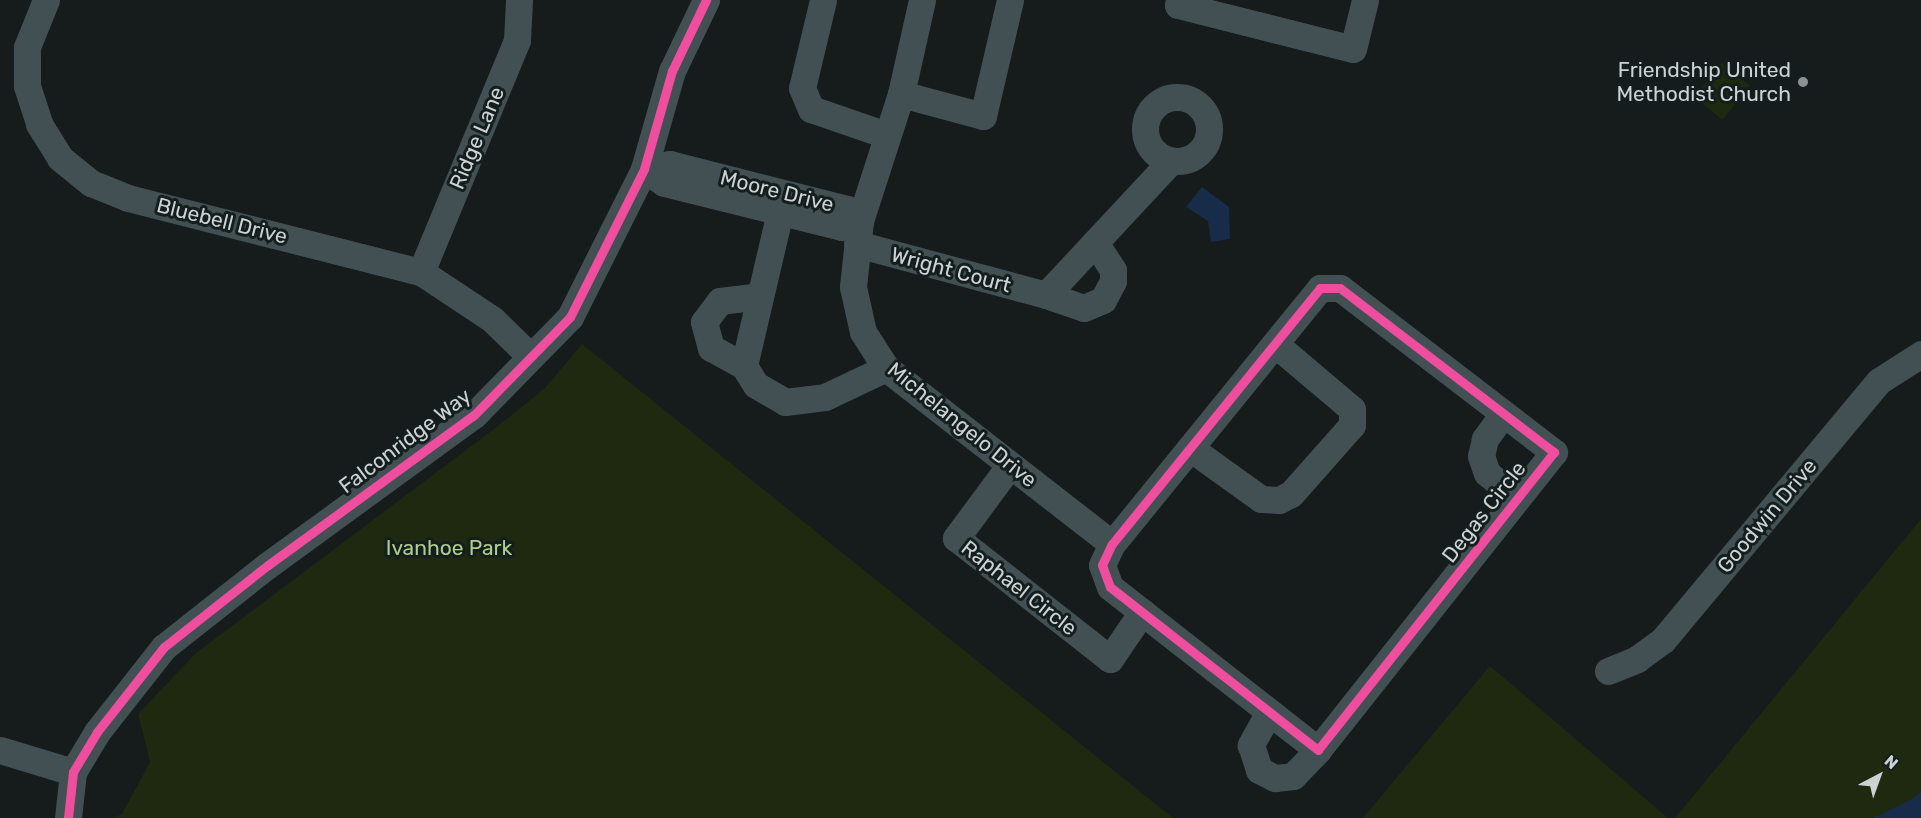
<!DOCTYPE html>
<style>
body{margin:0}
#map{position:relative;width:1921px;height:818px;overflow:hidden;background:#161c1c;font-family:Rubik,sans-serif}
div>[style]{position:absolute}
.green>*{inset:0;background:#1e290f;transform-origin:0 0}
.water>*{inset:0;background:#162c49}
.minor>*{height:27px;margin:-13.5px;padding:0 13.5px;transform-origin:13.5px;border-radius:13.5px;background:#425054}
.minor>.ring{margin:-13.5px;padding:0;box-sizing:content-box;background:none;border:27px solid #425054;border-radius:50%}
.cycleway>*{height:9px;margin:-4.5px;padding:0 4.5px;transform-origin:4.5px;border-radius:4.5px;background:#ef4d9e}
.dots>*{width:16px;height:16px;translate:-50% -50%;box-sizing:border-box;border:3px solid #141e1e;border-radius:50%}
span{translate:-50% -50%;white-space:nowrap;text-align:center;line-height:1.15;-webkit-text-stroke:6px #141e1e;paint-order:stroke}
.poi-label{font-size:21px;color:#cdd3d3}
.right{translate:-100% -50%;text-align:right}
.street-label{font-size:21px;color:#cdd3d3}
.park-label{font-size:21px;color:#b0cd8a}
.north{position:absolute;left:1849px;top:746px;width:60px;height:60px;-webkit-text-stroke:4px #141e1e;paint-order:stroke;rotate:41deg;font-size:16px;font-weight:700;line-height:24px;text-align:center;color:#cdd3d3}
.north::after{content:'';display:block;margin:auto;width:21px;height:27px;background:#cdd3d3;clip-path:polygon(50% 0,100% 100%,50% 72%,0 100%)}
</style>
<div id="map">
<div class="green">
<div style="left:1722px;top:63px;width:36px;height:44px;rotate:39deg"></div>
<div style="clip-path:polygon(582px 344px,1173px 818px,113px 818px,122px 814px,150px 762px,138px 714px,196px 653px,498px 426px,545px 388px)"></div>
<div style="clip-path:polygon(1921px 519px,1921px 818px,1675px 818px)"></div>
<div style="clip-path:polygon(1490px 666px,1668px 818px,1363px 818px)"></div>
</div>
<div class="water">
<div style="clip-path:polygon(1202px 187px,1229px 207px,1230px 239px,1211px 242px,1208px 221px,1186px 207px)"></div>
<div style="clip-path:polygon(1921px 791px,1921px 818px,1873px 818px,1914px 798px)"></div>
</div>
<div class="minor">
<div style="left:46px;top:0;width:51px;rotate:112deg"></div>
<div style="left:27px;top:47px;width:39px;rotate:90deg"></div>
<div style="left:27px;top:86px;width:40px;rotate:72deg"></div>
<div style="left:39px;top:124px;width:40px;rotate:58deg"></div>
<div style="left:60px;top:158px;width:40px;rotate:39deg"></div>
<div style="left:91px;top:183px;width:40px;rotate:22deg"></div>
<div style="left:128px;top:198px;width:302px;rotate:14.2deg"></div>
<div style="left:421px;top:272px;width:85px;rotate:33.5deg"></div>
<div style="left:492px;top:319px;width:54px;rotate:44.3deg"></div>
<div style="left:823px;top:0;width:90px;rotate:103.4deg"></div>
<div style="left:802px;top:88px;width:23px;rotate:67deg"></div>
<div style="left:811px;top:109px;width:79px;rotate:19.1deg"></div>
<div style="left:922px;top:0;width:96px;rotate:102.6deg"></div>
<div style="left:901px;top:94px;width:133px;rotate:107.9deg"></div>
<div style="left:860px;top:221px;width:66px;rotate:96.1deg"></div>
<div style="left:853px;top:287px;width:46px;rotate:77.5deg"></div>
<div style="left:863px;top:332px;width:43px;rotate:57.4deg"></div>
<div style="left:886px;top:368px;width:286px;rotate:37.9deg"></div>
<div style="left:1179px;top:0;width:5px;rotate:101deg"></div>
<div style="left:1178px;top:5px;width:180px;rotate:14.1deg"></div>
<div style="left:1353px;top:49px;width:50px;rotate:-76.2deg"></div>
<div style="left:901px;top:94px;width:85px;rotate:15deg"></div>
<div style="left:983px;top:116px;width:119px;rotate:-76.9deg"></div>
<div class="ring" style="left:1145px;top:97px;width:37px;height:37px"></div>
<div style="left:644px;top:169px;width:26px;rotate:-11deg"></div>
<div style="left:670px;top:164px;width:183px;rotate:14.3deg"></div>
<div style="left:847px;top:209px;width:18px;rotate:43deg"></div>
<div style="left:644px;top:169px;width:24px;rotate:35deg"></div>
<div style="left:664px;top:183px;width:183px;rotate:13.9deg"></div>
<div style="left:842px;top:227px;width:19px;rotate:-18deg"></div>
<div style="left:780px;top:212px;width:158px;rotate:103.2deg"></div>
<div style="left:744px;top:366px;width:22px;rotate:58deg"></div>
<div style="left:756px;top:385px;width:34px;rotate:30deg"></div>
<div style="left:785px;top:402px;width:40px;rotate:-7.1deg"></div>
<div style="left:825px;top:397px;width:68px;rotate:-25.4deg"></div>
<div style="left:857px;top:244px;width:196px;rotate:15.1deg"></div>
<div style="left:1046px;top:295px;width:183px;rotate:-47deg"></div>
<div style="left:421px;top:272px;width:251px;rotate:-67.5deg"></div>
<div style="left:517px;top:40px;width:40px;rotate:-87.1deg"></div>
<div style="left:1320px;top:288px;width:20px"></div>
<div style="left:1340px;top:288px;width:270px;rotate:37.5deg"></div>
<div style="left:1554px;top:452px;width:380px;rotate:128.4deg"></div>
<div style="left:1318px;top:750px;width:264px;rotate:-141.9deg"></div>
<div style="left:1110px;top:587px;width:23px;rotate:-110deg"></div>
<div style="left:1102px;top:565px;width:23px;rotate:-65deg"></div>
<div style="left:1112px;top:544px;width:330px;rotate:-50.9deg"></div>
<div style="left:1046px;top:295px;width:40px;rotate:18.9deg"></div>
<div style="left:1084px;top:308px;width:21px;rotate:-23deg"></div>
<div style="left:1103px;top:300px;width:21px;rotate:-62deg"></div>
<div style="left:1113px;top:281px;width:11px;rotate:-90deg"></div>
<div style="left:1113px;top:270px;width:33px;rotate:-123deg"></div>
<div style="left:744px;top:366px;width:38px;rotate:-151deg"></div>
<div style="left:711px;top:348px;width:27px;rotate:-105deg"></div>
<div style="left:704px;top:322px;width:26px;rotate:-53deg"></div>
<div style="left:720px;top:301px;width:40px;rotate:-7.1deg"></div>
<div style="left:1503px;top:414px;width:31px;rotate:126deg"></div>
<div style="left:1485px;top:439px;width:17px;rotate:103deg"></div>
<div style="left:1481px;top:456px;width:18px;rotate:71deg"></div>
<div style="left:1487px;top:473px;width:39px;rotate:40deg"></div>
<div style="left:1190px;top:448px;width:87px;rotate:35.7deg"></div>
<div style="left:1261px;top:499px;width:18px;rotate:3deg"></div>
<div style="left:1279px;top:500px;width:13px;rotate:-27deg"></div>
<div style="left:1291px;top:494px;width:92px;rotate:-48.5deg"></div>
<div style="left:1352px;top:425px;width:16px;rotate:-90deg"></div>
<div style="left:1352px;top:409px;width:101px;rotate:-139.8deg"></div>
<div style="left:1010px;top:465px;width:91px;rotate:126.5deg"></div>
<div style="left:956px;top:538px;width:196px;rotate:38.2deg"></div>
<div style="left:1110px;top:659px;width:57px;rotate:-55.8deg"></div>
<div style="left:1608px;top:671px;width:31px;rotate:-22deg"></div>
<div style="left:1637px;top:659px;width:32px;rotate:-36deg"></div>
<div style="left:1663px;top:640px;width:337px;rotate:-50.2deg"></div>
<div style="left:1879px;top:381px;width:50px;rotate:-32.7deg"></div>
<div style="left:1269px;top:712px;width:38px;rotate:119deg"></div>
<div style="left:1251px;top:745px;width:26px;rotate:72deg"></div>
<div style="left:1259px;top:770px;width:18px;rotate:27deg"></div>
<div style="left:1275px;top:778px;width:18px;rotate:-6deg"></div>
<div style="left:1293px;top:776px;width:36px;rotate:-46deg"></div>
<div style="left:0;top:750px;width:76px;rotate:16.8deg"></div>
<div style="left:68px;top:818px;width:46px;rotate:-83.8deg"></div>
<div style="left:73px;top:772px;width:47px;rotate:-59deg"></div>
<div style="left:97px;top:732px;width:108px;rotate:-51.8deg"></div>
<div style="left:164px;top:647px;width:132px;rotate:-38.3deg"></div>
<div style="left:268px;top:565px;width:255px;rotate:-36.1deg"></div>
<div style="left:474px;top:415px;width:137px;rotate:-45.6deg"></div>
<div style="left:570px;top:317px;width:165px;rotate:-63.4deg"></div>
<div style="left:644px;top:169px;width:102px;rotate:-74.1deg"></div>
<div style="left:672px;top:71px;width:79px;rotate:-64.4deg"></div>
</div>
<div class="cycleway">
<div style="left:1320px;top:288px;width:20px"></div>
<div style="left:1340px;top:288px;width:270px;rotate:37.5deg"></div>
<div style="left:1554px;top:452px;width:380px;rotate:128.4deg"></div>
<div style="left:1318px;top:750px;width:264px;rotate:-141.9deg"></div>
<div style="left:1110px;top:587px;width:23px;rotate:-110deg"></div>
<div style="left:1102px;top:565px;width:23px;rotate:-65deg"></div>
<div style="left:1112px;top:544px;width:330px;rotate:-50.9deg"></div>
<div style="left:68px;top:818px;width:46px;rotate:-83.8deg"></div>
<div style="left:73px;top:772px;width:47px;rotate:-59deg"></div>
<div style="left:97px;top:732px;width:108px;rotate:-51.8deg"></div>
<div style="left:164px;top:647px;width:132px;rotate:-38.3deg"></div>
<div style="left:268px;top:565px;width:255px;rotate:-36.1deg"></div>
<div style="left:474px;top:415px;width:137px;rotate:-45.6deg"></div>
<div style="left:570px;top:317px;width:165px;rotate:-63.4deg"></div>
<div style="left:644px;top:169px;width:102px;rotate:-74.1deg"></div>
<div style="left:672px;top:71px;width:79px;rotate:-64.4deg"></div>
</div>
<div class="dots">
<div style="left:1803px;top:82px;background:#8d9393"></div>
</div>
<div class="poi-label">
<span class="right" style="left:1791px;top:82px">Friendship United<br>Methodist Church</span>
</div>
<div class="street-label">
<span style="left:477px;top:138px;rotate:-67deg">Ridge Lane</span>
<span style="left:777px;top:191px;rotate:14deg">Moore Drive</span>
<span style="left:222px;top:221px;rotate:14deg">Bluebell Drive</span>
<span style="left:951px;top:270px;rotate:15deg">Wright Court</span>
<span style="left:962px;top:425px;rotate:39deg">Michelangelo Drive</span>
<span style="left:405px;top:441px;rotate:-37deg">Falconridge Way</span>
<span style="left:1484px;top:512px;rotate:-52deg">Degas Circle</span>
<span style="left:1767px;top:516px;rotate:-50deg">Goodwin Drive</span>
<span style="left:1019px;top:588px;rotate:38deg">Raphael Circle</span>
</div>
<div class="park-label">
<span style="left:449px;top:548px">Ivanhoe Park</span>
</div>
<div class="north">N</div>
</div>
